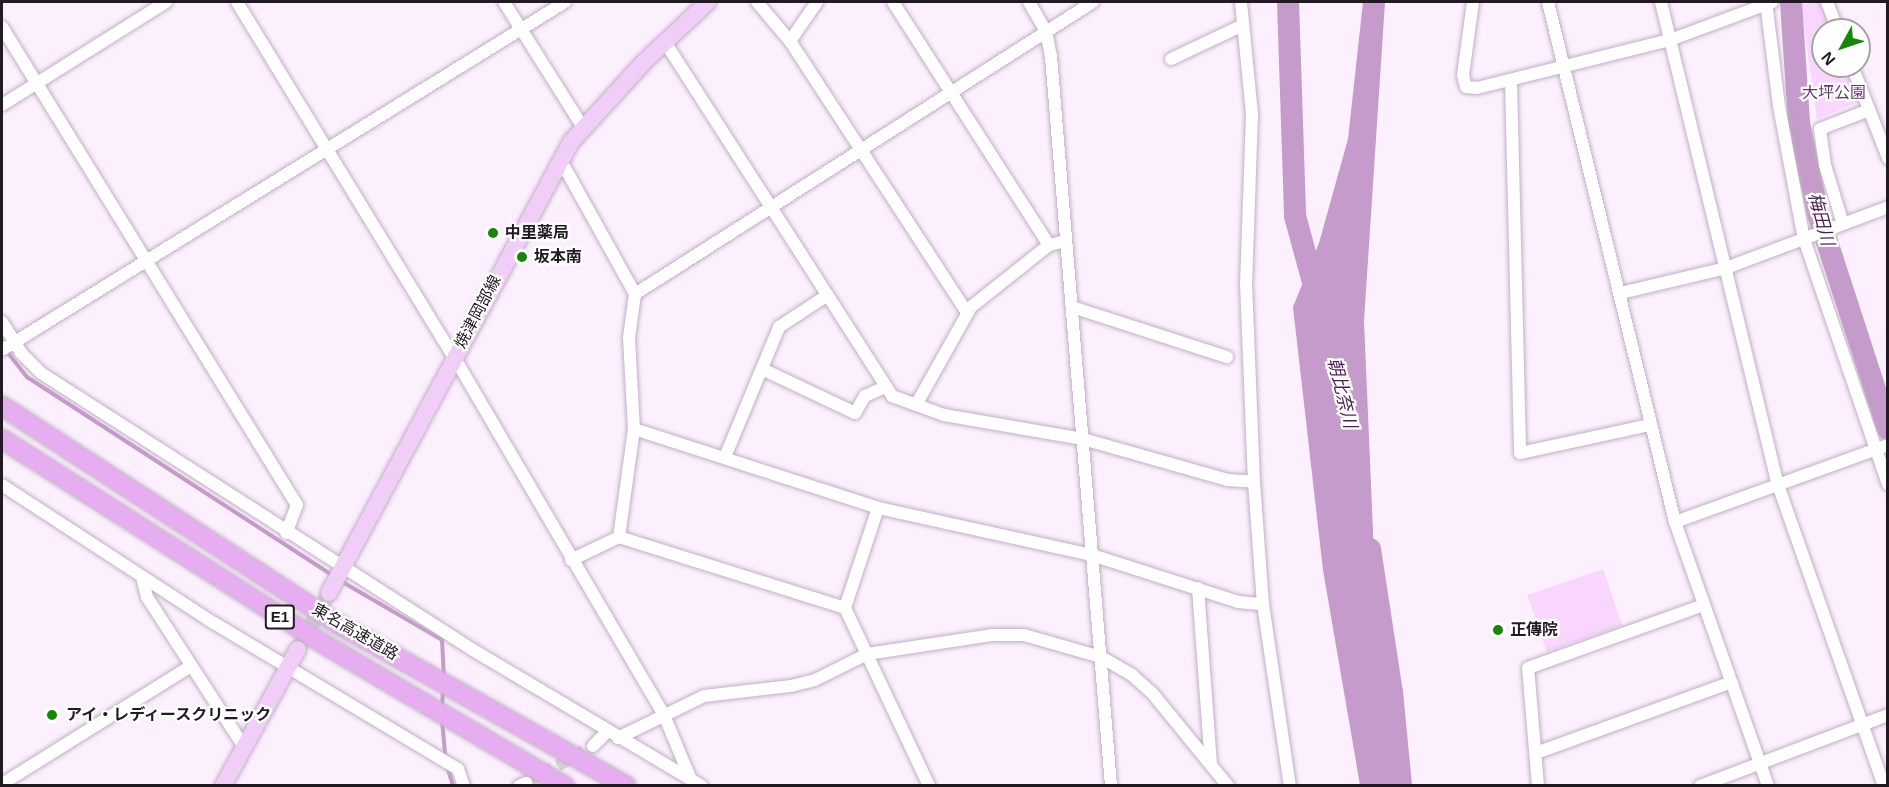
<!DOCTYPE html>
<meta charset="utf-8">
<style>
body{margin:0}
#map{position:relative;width:1889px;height:787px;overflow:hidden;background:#fcf0fe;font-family:Helvetica,"Noto Sans JP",sans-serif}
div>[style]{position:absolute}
.green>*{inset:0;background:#f8d6fe;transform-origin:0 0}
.water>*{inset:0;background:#c49bca}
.stream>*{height:4px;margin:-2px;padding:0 2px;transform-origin:2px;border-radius:2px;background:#c49bca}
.river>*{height:22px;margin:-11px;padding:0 11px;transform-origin:11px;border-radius:11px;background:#c49bca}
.minor-tunnel>*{height:12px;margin-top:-6px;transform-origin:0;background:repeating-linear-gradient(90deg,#dbd0dd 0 12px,transparent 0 18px)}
.major-tunnel>*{height:16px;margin-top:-8px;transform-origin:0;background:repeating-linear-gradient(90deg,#dbd0dd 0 16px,transparent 0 24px)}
.roads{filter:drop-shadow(0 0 2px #c2afc5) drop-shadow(0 0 2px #c2afc5)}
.minor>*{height:12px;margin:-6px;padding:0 6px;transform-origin:6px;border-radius:6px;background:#fff}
.major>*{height:16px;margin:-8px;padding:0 8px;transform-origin:8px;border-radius:8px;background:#f1cef7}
.highway>*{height:18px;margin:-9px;padding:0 9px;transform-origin:9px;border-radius:9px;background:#e7adf1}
.dots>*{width:16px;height:16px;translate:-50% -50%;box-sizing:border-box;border:3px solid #fff;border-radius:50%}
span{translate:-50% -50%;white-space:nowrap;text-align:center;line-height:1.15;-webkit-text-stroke:4.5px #fff;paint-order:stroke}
.shield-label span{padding:2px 4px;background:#fff;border:2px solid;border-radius:4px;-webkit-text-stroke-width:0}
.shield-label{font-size:15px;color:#211a22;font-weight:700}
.park-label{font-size:16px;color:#693672}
.poi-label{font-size:16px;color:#211a22;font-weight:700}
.left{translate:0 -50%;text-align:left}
.street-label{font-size:16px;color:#211a22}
.water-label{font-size:18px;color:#4e1c56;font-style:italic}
.frame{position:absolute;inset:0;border:3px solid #211a22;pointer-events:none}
.north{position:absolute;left:1811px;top:18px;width:60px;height:60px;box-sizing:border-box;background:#fff;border:2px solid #a6a3a7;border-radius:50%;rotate:230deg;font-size:16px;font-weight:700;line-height:24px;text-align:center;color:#211a22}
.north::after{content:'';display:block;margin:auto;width:21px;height:27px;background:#168704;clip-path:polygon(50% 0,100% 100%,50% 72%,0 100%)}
</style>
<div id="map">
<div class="green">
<div style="clip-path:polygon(1822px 2px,1832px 30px,1823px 30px,1823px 66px,1845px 66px,1858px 102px,1817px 119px,1801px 4px)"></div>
<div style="left:1603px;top:569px;width:60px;height:80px;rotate:71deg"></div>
</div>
<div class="water">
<div style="clip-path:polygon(1363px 2px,1385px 2px,1364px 321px,1375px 578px,1404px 785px,1360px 785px,1323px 570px,1293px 307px,1319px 243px,1348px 139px)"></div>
</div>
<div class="stream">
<div style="left:5px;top:349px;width:36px;rotate:52deg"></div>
<div style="left:27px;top:377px;width:365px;rotate:33deg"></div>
<div style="left:339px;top:580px;width:119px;rotate:30.2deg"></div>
<div style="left:442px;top:640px;width:39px;rotate:87deg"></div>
<div style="left:442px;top:709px;width:20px;rotate:-87deg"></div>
<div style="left:442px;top:719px;width:37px;rotate:85deg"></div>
<div style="left:447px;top:766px;width:21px;rotate:73deg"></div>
</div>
<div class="river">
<div style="left:1288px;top:2px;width:214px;rotate:88.1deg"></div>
<div style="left:1295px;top:216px;width:84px;rotate:74.8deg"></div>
<div style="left:1791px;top:2px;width:121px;rotate:86.2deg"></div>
<div style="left:1799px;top:123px;width:93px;rotate:78.2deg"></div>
<div style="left:1818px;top:214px;width:226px;rotate:72deg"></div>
<div style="left:1370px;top:549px;width:145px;rotate:81.3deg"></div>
<div style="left:1392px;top:692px;width:94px;rotate:84.5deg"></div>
</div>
<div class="minor-tunnel">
<div style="left:526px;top:783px;width:77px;rotate:-28.9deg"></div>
</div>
<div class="major-tunnel">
<div style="left:298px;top:649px;width:64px;rotate:-61deg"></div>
</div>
<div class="roads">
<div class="minor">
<div style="left:237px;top:2px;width:416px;rotate:58.6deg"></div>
<div style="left:454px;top:357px;width:415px;rotate:59.6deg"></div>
<div style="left:664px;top:715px;width:70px;rotate:67.4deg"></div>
<div style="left:504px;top:2px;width:146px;rotate:57.8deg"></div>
<div style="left:757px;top:2px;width:51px;rotate:49.8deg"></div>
<div style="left:790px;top:41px;width:325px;rotate:56.9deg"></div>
<div style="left:893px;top:2px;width:289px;rotate:57.3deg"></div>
<div style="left:1029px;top:2px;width:34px;rotate:60deg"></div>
<div style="left:1046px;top:31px;width:25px;rotate:79deg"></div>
<div style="left:1051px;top:56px;width:732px;rotate:85.3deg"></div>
<div style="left:1241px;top:2px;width:113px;rotate:84.4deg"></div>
<div style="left:1252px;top:114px;width:169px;rotate:92deg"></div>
<div style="left:1246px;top:283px;width:199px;rotate:87.7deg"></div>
<div style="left:1254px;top:482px;width:122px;rotate:85.8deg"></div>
<div style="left:1263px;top:604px;width:184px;rotate:81.6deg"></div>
<div style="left:1473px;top:2px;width:74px;rotate:97.8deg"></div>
<div style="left:1463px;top:75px;width:12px;rotate:76deg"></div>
<div style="left:1466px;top:87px;width:11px;rotate:5deg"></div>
<div style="left:1477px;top:88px;width:199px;rotate:-14deg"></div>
<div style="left:1670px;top:40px;width:109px;rotate:-20.4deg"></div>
<div style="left:1548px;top:2px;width:535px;rotate:76.28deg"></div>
<div style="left:1675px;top:522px;width:280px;rotate:70.6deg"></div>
<div style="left:1661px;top:2px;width:497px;rotate:76.4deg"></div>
<div style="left:1778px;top:485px;width:319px;rotate:70.6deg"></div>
<div style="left:1766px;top:2px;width:105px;rotate:82.9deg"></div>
<div style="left:1779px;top:106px;width:135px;rotate:79.4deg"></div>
<div style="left:1804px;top:239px;width:259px;rotate:71.1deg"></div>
<div style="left:1827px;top:2px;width:30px;rotate:69deg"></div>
<div style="left:2px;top:27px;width:562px;rotate:58.32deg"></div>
<div style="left:297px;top:505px;width:30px;rotate:111deg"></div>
<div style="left:790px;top:41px;width:47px;rotate:-55.3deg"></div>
<div style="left:665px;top:42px;width:421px;rotate:57.3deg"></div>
<div style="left:892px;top:396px;width:55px;rotate:20.1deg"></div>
<div style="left:944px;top:415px;width:141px;rotate:9.8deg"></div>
<div style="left:1083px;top:439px;width:151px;rotate:15.8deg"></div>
<div style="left:1228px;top:480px;width:26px;rotate:4deg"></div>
<div style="left:1171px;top:59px;width:77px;rotate:-25.2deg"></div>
<div style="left:1852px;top:66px;width:99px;rotate:68.6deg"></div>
<div style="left:1511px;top:81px;width:372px;rotate:88.6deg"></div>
<div style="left:1520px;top:453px;width:133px;rotate:-12.2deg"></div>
<div style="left:2px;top:105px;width:194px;rotate:-32.1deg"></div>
<div style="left:560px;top:159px;width:154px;rotate:60.9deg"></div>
<div style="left:635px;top:294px;width:44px;rotate:97.8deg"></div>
<div style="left:629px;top:338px;width:91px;rotate:86.9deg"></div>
<div style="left:634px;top:429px;width:109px;rotate:97.9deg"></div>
<div style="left:1843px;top:224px;width:62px;rotate:-107deg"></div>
<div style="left:1825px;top:165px;width:36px;rotate:-98deg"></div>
<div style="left:1820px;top:129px;width:53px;rotate:-21.2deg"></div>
<div style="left:1621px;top:293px;width:108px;rotate:-13.4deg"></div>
<div style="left:1726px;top:268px;width:173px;rotate:-20.6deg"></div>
<div style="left:635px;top:294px;width:543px;rotate:-32.52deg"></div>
<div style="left:1072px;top:307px;width:163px;rotate:17.9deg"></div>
<div style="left:2px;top:322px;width:36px;rotate:58deg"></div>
<div style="left:21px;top:353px;width:28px;rotate:45deg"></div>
<div style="left:41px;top:373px;width:513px;rotate:32.67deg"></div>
<div style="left:473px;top:650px;width:266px;rotate:30.7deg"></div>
<div style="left:2px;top:350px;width:662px;rotate:-31.72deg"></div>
<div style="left:762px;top:369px;width:103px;rotate:25.3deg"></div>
<div style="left:855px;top:413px;width:20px;rotate:-60deg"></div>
<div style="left:865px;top:396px;width:22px;rotate:-24deg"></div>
<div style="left:916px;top:405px;width:112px;rotate:-60.7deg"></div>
<div style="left:971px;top:307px;width:100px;rotate:-38.5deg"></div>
<div style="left:1049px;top:245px;width:17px;rotate:-13deg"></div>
<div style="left:634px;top:429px;width:256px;rotate:17.9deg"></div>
<div style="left:878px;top:508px;width:219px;rotate:12.4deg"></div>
<div style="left:1092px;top:555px;width:153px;rotate:17.8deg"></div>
<div style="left:1238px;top:602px;width:25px;rotate:5deg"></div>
<div style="left:725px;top:457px;width:141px;rotate:-67.4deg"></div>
<div style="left:779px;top:327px;width:56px;rotate:-33.4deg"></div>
<div style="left:2px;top:485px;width:253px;rotate:33.1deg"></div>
<div style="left:214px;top:623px;width:284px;rotate:30.9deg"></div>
<div style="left:458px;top:769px;width:18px;rotate:71deg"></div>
<div style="left:878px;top:508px;width:105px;rotate:108.3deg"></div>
<div style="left:845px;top:608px;width:197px;rotate:64.7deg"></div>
<div style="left:1675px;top:522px;width:226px;rotate:-19.9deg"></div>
<div style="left:571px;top:560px;width:53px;rotate:-25.6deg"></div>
<div style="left:619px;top:537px;width:237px;rotate:17.4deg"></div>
<div style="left:142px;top:577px;width:21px;rotate:76deg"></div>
<div style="left:147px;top:597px;width:179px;rotate:57.1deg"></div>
<div style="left:1198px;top:588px;width:175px;rotate:85.8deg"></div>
<div style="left:618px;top:738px;width:96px;rotate:-26deg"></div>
<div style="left:704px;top:696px;width:88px;rotate:-6.6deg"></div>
<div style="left:791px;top:686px;width:25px;rotate:-14deg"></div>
<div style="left:815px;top:680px;width:58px;rotate:-26.6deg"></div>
<div style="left:867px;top:654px;width:126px;rotate:-8.6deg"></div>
<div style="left:992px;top:635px;width:32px"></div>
<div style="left:1024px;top:635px;width:80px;rotate:15.9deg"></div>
<div style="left:1101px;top:657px;width:36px;rotate:30deg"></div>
<div style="left:1132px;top:675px;width:28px;rotate:42deg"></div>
<div style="left:1153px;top:694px;width:119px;rotate:50.8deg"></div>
<div style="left:593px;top:746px;width:20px;rotate:-45deg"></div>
<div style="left:1536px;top:753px;width:208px;rotate:-19.9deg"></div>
<div style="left:2px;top:784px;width:223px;rotate:-32deg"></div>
<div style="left:519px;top:786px;width:8px;rotate:-23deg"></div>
<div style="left:1538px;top:786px;width:118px;rotate:-94.8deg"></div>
<div style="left:1528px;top:668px;width:187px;rotate:-19.7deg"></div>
<div style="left:1700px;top:786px;width:201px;rotate:-20.7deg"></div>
</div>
<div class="major">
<div style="left:329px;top:593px;width:512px;rotate:-61.78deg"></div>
<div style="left:571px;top:142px;width:108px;rotate:-47.6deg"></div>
<div style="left:644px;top:62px;width:88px;rotate:-43.2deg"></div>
<div style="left:223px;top:786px;width:156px;rotate:-61.3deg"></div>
</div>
<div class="highway">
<div style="left:2px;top:406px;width:398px;rotate:33deg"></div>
<div style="left:336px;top:623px;width:333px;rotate:29.3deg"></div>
<div style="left:2px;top:439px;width:379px;rotate:32.5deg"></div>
<div style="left:322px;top:643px;width:282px;rotate:30.5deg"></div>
</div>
</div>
<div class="dots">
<div style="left:493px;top:233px;background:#168704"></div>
<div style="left:522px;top:257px;background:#168704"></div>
<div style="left:1498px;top:630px;background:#168704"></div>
<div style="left:52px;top:715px;background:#168704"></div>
</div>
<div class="shield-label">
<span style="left:280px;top:617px">E1</span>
</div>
<div class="park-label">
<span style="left:1834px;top:93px">大坪公園</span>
</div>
<div class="poi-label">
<span class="left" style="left:505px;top:233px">中里薬局</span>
<span class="left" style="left:534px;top:257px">坂本南</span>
<span class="left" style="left:1510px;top:630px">正傳院</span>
<span class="left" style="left:66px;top:715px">アイ・レディースクリニック</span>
</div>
<div class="street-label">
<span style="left:478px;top:312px;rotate:-62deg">焼津岡部線</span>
<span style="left:355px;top:632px;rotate:30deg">東名高速道路</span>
</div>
<div class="water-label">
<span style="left:1821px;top:219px;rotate:75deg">梅田川</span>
<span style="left:1342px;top:393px;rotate:76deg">朝比奈川</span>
</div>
<div class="frame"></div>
<div class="north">N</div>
</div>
